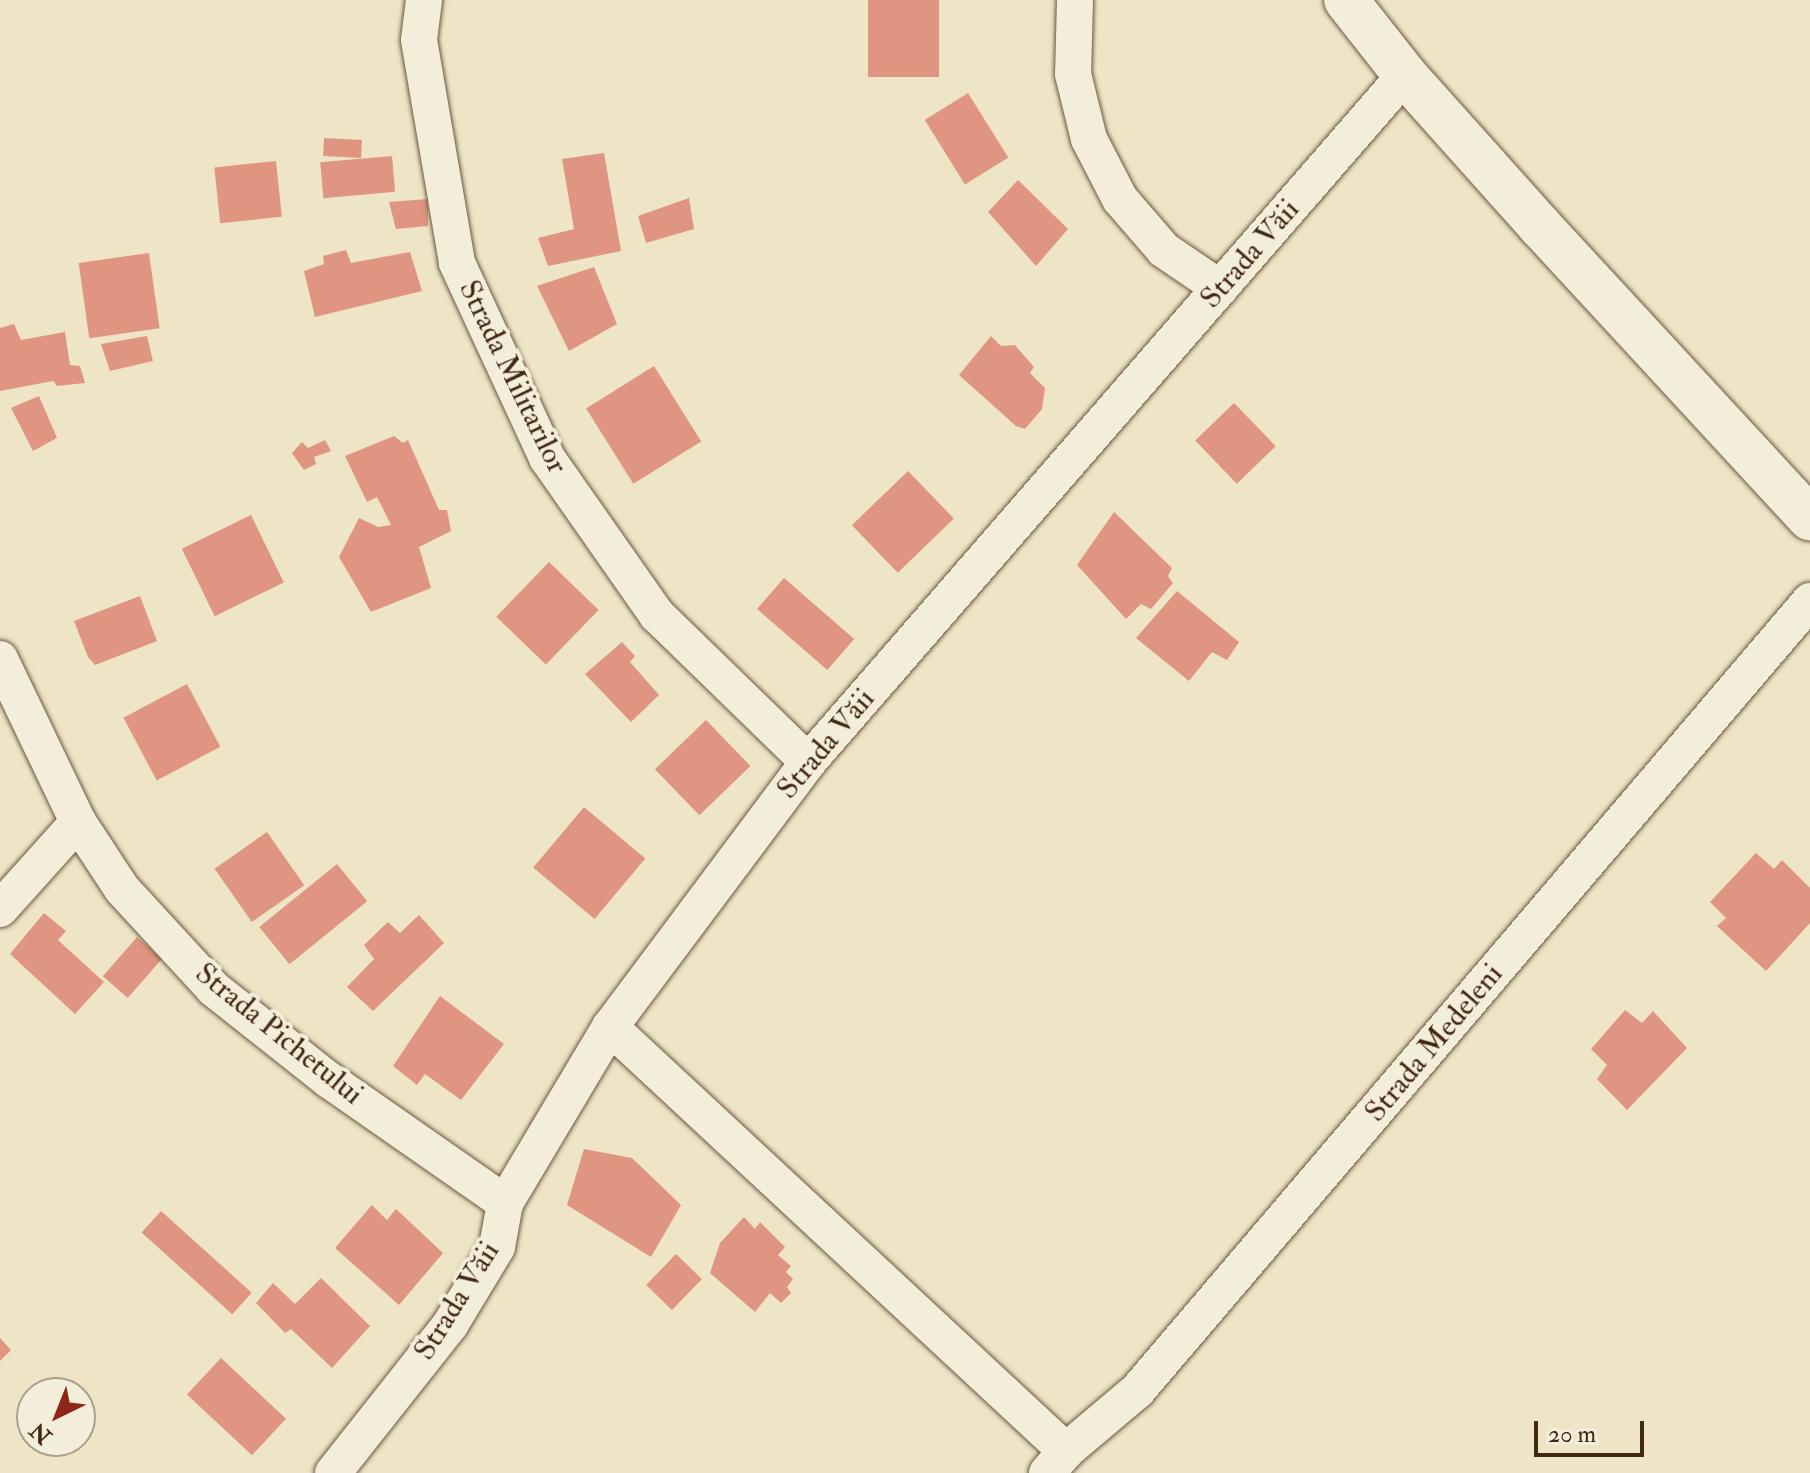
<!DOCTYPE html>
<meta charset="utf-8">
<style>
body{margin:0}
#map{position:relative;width:1810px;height:1473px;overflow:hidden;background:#ede5c6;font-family:"IM FELL Double Pica",serif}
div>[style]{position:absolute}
.building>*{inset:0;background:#df9581;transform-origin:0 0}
.roads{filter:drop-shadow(0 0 2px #6d5640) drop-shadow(0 0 2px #6d5640)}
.minor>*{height:36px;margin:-18px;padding:0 18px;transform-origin:18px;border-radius:18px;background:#f3eeda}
.secondary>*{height:44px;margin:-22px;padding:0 22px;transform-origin:22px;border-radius:22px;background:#f3eeda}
span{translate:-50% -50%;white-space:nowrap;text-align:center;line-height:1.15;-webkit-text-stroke:8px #f3eeda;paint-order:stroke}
.street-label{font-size:30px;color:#422714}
.north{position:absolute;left:16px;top:1377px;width:80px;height:80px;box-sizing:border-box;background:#f3eeda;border:2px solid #ac9e8b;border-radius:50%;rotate:223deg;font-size:22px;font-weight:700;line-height:32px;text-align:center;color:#422714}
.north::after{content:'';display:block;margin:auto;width:28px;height:36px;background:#8f2418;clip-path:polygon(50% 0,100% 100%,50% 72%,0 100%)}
.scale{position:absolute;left:1534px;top:1421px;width:110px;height:36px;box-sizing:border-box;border:4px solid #422714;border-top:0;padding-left:10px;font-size:24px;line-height:28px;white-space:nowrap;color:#422714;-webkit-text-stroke:6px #f3eeda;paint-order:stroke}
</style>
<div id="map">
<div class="building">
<div style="left:868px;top:0;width:71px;height:77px"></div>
<div style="left:968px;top:93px;width:76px;height:51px;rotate:58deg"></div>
<div style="left:362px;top:140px;width:18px;height:38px;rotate:93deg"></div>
<div style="clip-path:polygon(604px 153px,621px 251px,548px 266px,538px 238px,574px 229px,562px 159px)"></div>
<div style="left:392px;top:156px;width:36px;height:72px;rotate:85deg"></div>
<div style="left:276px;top:161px;width:56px;height:62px;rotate:84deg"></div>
<div style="clip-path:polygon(1018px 180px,1068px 229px,1036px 266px,988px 212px)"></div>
<div style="clip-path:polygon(689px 198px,694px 229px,646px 243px,638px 216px)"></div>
<div style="clip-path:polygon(428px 199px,428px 226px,396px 229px,389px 202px)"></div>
<div style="clip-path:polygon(346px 250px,351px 263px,410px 252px,422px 291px,315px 317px,304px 271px,324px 264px,323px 256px)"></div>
<div style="left:149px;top:253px;width:76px;height:71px;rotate:82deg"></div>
<div style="clip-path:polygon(594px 267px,617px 324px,569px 351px,537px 286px)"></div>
<div style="clip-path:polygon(14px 324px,21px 340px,65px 332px,70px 365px,80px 366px,85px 383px,57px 386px,53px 381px,0 391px,0 328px)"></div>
<div style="clip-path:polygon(147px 336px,153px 361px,110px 371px,101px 344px)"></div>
<div style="clip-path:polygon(991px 336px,1001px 346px,1015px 345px,1034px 367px,1030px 373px,1045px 388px,1042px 409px,1025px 429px,1016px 426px,959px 375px)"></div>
<div style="left:654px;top:366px;width:89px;height:80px;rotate:58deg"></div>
<div style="clip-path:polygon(39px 396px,57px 438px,33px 451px,11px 408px)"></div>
<div style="left:1234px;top:403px;width:60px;height:54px;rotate:46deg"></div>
<div style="clip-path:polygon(394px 436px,403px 443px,408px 440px,439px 510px,447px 510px,451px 531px,419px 547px,431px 588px,371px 612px,339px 557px,359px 518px,378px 527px,391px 525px,377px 497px,367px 502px,345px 456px)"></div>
<div style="clip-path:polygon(325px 440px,331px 451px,314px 457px,316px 464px,304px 470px,292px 453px,302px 442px,308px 448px)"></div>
<div style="left:908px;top:471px;width:66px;height:78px;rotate:46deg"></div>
<div style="clip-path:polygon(1114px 512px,1172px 568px,1168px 576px,1173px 583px,1151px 609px,1141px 604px,1126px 619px,1077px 565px)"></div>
<div style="left:251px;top:515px;width:75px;height:77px;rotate:64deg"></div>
<div style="left:549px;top:562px;width:69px;height:76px;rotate:44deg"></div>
<div style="left:784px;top:578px;width:93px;height:41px;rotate:41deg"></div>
<div style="clip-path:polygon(1177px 591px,1239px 642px,1227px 660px,1212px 652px,1189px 681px,1136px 638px)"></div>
<div style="clip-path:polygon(140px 596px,157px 641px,95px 665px,88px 657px,74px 621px)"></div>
<div style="clip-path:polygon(622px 642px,635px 656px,630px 662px,659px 695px,631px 722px,585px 674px)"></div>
<div style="left:187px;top:684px;width:71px;height:72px;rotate:62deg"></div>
<div style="left:706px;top:720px;width:64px;height:71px;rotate:46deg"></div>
<div style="left:584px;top:807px;width:80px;height:79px;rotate:40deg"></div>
<div style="left:267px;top:832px;width:65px;height:64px;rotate:55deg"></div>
<div style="clip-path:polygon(1756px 853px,1774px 869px,1782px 860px,1810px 888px,1810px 923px,1766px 971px,1717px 926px,1726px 918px,1710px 902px)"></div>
<div style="left:337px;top:864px;width:48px;height:100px;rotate:51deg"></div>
<div style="clip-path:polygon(44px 913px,66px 931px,58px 940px,104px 982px,75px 1014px,10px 954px)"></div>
<div style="clip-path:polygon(419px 915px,444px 943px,373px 1011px,347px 987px,374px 959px,364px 945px,388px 922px,400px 933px)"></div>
<div style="left:137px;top:937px;width:33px;height:52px;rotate:41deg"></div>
<div style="clip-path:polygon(440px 996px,504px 1044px,461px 1100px,425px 1074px,417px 1085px,393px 1066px)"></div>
<div style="clip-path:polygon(1625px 1010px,1642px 1023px,1653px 1011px,1687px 1048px,1627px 1110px,1597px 1079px,1607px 1065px,1591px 1049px)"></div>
<div style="clip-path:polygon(584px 1149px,632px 1158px,681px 1205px,651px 1257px,567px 1205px)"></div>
<div style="clip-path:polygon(372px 1205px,387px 1220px,396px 1209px,443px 1253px,399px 1305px,335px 1248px)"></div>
<div style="left:161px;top:1211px;width:122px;height:29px;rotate:42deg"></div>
<div style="clip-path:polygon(744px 1217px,755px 1229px,760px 1222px,785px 1247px,778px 1255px,791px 1266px,786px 1272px,793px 1279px,787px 1287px,791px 1293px,781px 1303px,770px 1293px,755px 1312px,710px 1273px,720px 1243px)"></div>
<div style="left:676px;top:1254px;width:36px;height:43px;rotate:44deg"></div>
<div style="clip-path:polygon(321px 1278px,370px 1326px,332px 1368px,291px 1329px,285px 1333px,256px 1303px,273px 1283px,295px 1304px)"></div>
<div style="clip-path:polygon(0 1338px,11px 1350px,0 1361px)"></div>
<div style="left:221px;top:1358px;width:89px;height:50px;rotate:43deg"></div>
</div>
<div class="roads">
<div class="minor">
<div style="left:424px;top:0;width:40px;rotate:97.1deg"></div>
<div style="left:419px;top:40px;width:226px;rotate:80.3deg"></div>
<div style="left:457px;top:263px;width:215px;rotate:65.2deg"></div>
<div style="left:547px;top:458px;width:192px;rotate:55deg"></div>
<div style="left:657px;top:615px;width:211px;rotate:44.2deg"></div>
<div style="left:1075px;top:0;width:74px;rotate:91.5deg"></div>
<div style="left:1073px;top:74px;width:67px;rotate:76.2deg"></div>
<div style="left:1089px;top:139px;width:68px;rotate:62.7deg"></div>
<div style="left:1120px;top:199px;width:67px;rotate:49.2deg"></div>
<div style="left:1164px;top:250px;width:68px;rotate:34.2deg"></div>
<div style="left:0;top:659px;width:181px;rotate:64.4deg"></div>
<div style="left:78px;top:822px;width:80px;rotate:56.7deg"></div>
<div style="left:122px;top:889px;width:136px;rotate:47.4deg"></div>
<div style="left:214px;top:989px;width:147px;rotate:38.4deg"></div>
<div style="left:329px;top:1080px;width:215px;rotate:34.9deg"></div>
<div style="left:0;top:909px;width:117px;rotate:-48.1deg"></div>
<div style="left:610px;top:1027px;width:623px;rotate:42.92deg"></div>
<div style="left:333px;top:1473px;width:189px;rotate:-51.7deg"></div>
<div style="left:450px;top:1325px;width:91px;rotate:-58.9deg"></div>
<div style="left:497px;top:1247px;width:45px;rotate:-79.7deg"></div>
<div style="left:505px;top:1203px;width:205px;rotate:-59.2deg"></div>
<div style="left:610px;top:1027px;width:331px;rotate:-53.2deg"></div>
<div style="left:808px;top:762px;width:910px;rotate:-49.01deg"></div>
<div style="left:1047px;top:1473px;width:29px;rotate:-49deg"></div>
<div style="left:1066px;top:1451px;width:93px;rotate:-40.2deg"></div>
<div style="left:1137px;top:1391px;width:1038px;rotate:-49.57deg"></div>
</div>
<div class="secondary">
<div style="left:1346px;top:0;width:95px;rotate:51.8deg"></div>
<div style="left:1405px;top:75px;width:203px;rotate:48.2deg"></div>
<div style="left:1540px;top:226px;width:398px;rotate:47.3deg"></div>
</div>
</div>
<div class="street-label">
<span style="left:1250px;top:254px;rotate:-49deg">Strada Văii</span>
<span style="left:513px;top:377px;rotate:64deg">Strada Militarilor</span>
<span style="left:826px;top:744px;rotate:-50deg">Strada Văii</span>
<span style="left:279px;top:1034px;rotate:39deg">Strada Pichetului</span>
<span style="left:1434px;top:1043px;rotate:-50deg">Strada Medeleni</span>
<span style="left:457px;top:1301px;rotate:-58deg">Strada Văii</span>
</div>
<div class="north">N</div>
<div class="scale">20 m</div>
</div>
